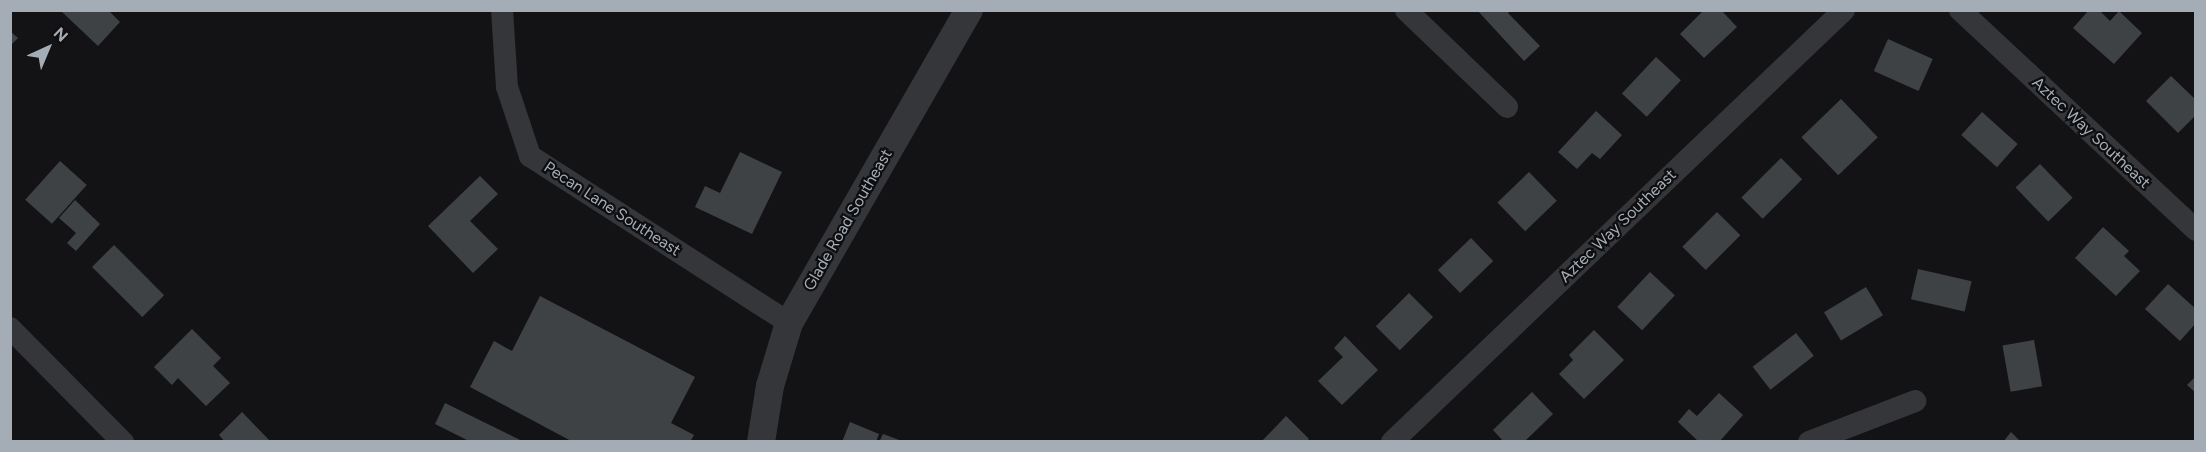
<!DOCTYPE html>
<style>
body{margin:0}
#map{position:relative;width:2206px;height:452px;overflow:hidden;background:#131315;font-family:Figtree,sans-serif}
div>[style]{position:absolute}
.building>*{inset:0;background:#3f4245;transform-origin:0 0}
.minor>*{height:22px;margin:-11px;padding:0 11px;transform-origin:11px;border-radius:11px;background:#34363a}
.tertiary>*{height:28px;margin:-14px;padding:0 14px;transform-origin:14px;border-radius:14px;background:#34363a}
span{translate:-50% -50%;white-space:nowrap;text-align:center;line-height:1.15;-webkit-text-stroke:4.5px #0e0e10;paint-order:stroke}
.street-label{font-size:16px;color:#a4adb6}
.frame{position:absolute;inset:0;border:12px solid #a4adb6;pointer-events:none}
.north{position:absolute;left:18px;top:18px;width:60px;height:60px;-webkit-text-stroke:4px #0e0e10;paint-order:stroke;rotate:44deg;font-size:16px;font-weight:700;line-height:24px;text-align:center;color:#a4adb6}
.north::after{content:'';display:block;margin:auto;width:21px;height:27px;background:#a4adb6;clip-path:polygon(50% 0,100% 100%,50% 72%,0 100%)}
</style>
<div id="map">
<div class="building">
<div style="clip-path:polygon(60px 10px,108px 10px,120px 22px,98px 46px)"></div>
<div style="clip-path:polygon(1477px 10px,1511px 10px,1508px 13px,1540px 46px,1524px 61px)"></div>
<div style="clip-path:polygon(1704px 10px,1721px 10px,1737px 27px,1704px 58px,1680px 34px)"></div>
<div style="clip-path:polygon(2089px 10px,2099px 10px,2110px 21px,2119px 11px,2142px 33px,2114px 64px,2073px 28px)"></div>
<div style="clip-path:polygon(10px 31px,18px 38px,10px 46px)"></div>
<div style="left:1888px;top:39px;width:49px;height:35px;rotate:24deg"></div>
<div style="left:1656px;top:57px;width:34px;height:50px;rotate:43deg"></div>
<div style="clip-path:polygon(2171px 76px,2196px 100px,2196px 115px,2178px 133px,2146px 101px)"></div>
<div style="left:1841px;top:99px;width:53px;height:55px;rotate:46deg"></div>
<div style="clip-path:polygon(1596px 111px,1622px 135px,1600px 159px,1592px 153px,1577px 169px,1558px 152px)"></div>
<div style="left:1982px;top:112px;width:48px;height:31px;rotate:42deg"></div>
<div style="clip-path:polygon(740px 152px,782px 172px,752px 234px,695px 207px,705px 186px,720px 193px)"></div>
<div style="left:1781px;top:158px;width:30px;height:56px;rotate:45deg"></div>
<div style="left:60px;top:161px;width:36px;height:52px;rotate:42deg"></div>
<div style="left:2040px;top:164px;width:47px;height:34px;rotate:46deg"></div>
<div style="left:1529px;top:172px;width:40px;height:44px;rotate:46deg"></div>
<div style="clip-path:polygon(480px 176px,498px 194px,470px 221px,498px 249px,473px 273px,428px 226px)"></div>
<div style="clip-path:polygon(75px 200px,100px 224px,76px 251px,67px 243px,76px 233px,59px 218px)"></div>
<div style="left:1717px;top:212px;width:33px;height:49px;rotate:45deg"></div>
<div style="clip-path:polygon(2103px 227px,2129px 251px,2124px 256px,2140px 271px,2116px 296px,2075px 258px)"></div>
<div style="left:1471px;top:238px;width:32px;height:46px;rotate:46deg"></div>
<div style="left:114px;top:245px;width:71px;height:31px;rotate:45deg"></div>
<div style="left:1918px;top:269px;width:55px;height:31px;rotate:13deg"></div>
<div style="left:1650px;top:272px;width:34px;height:48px;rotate:43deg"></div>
<div style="clip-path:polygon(2168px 284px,2196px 309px,2196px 323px,2180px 341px,2145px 309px)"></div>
<div style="left:1866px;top:287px;width:33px;height:49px;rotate:59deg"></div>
<div style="left:1409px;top:293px;width:34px;height:47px;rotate:45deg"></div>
<div style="clip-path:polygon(540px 296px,695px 377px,671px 423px,694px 435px,690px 442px,573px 442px,470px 387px,494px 341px,512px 351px)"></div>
<div style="clip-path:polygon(192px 329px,221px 358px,213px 366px,230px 383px,206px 406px,178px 378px,172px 385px,154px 367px)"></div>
<div style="clip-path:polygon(1594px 330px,1624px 360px,1584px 399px,1559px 374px,1573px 360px,1569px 355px)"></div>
<div style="left:1796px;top:333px;width:29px;height:55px;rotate:52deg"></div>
<div style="clip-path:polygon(1345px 336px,1378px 370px,1342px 405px,1318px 381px,1343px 357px,1334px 348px)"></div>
<div style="left:2034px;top:340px;width:47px;height:32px;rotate:80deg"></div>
<div style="clip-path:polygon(2196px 376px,2196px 393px,2187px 385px)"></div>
<div style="clip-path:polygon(1532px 392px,1553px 414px,1524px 442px,1504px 442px,1493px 430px)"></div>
<div style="clip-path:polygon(1719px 393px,1743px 415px,1719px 442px,1699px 442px,1678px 422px,1689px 409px,1697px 416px)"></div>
<div style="clip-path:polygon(445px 403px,524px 442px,471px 442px,435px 424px)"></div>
<div style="clip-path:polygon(242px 412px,271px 442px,225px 442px,219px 435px)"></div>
<div style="clip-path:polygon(1286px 416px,1309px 439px,1306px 442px,1261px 442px)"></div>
<div style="clip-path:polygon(850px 422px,879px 434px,876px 442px,842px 442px)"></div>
<div style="clip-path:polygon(2011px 432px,2021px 442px,2003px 442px)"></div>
<div style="clip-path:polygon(883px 434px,902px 441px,902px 442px,879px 442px)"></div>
</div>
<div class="minor">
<div style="left:502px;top:10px;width:77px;rotate:86.3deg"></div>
<div style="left:507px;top:87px;width:73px;rotate:71.6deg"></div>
<div style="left:530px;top:156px;width:308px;rotate:32.8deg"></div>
<div style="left:1406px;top:10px;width:140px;rotate:43.8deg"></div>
<div style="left:1960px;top:10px;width:323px;rotate:43deg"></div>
<div style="left:10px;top:328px;width:161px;rotate:45.3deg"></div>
<div style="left:1392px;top:442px;width:625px;rotate:-43.7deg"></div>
<div style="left:1809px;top:442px;width:114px;rotate:-21.1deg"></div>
</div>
<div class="tertiary">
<div style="left:761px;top:442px;width:57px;rotate:-80.9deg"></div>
<div style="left:770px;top:386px;width:66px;rotate:-73.2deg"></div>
<div style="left:789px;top:323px;width:361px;rotate:-60.1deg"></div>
</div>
<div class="street-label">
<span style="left:2091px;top:133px;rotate:43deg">Aztec Way Southeast</span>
<span style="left:612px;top:209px;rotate:33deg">Pecan Lane Southeast</span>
<span style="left:848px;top:220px;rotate:-60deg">Glade Road Southeast</span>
<span style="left:1618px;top:226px;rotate:-44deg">Aztec Way Southeast</span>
</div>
<div class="frame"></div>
<div class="north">N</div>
</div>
